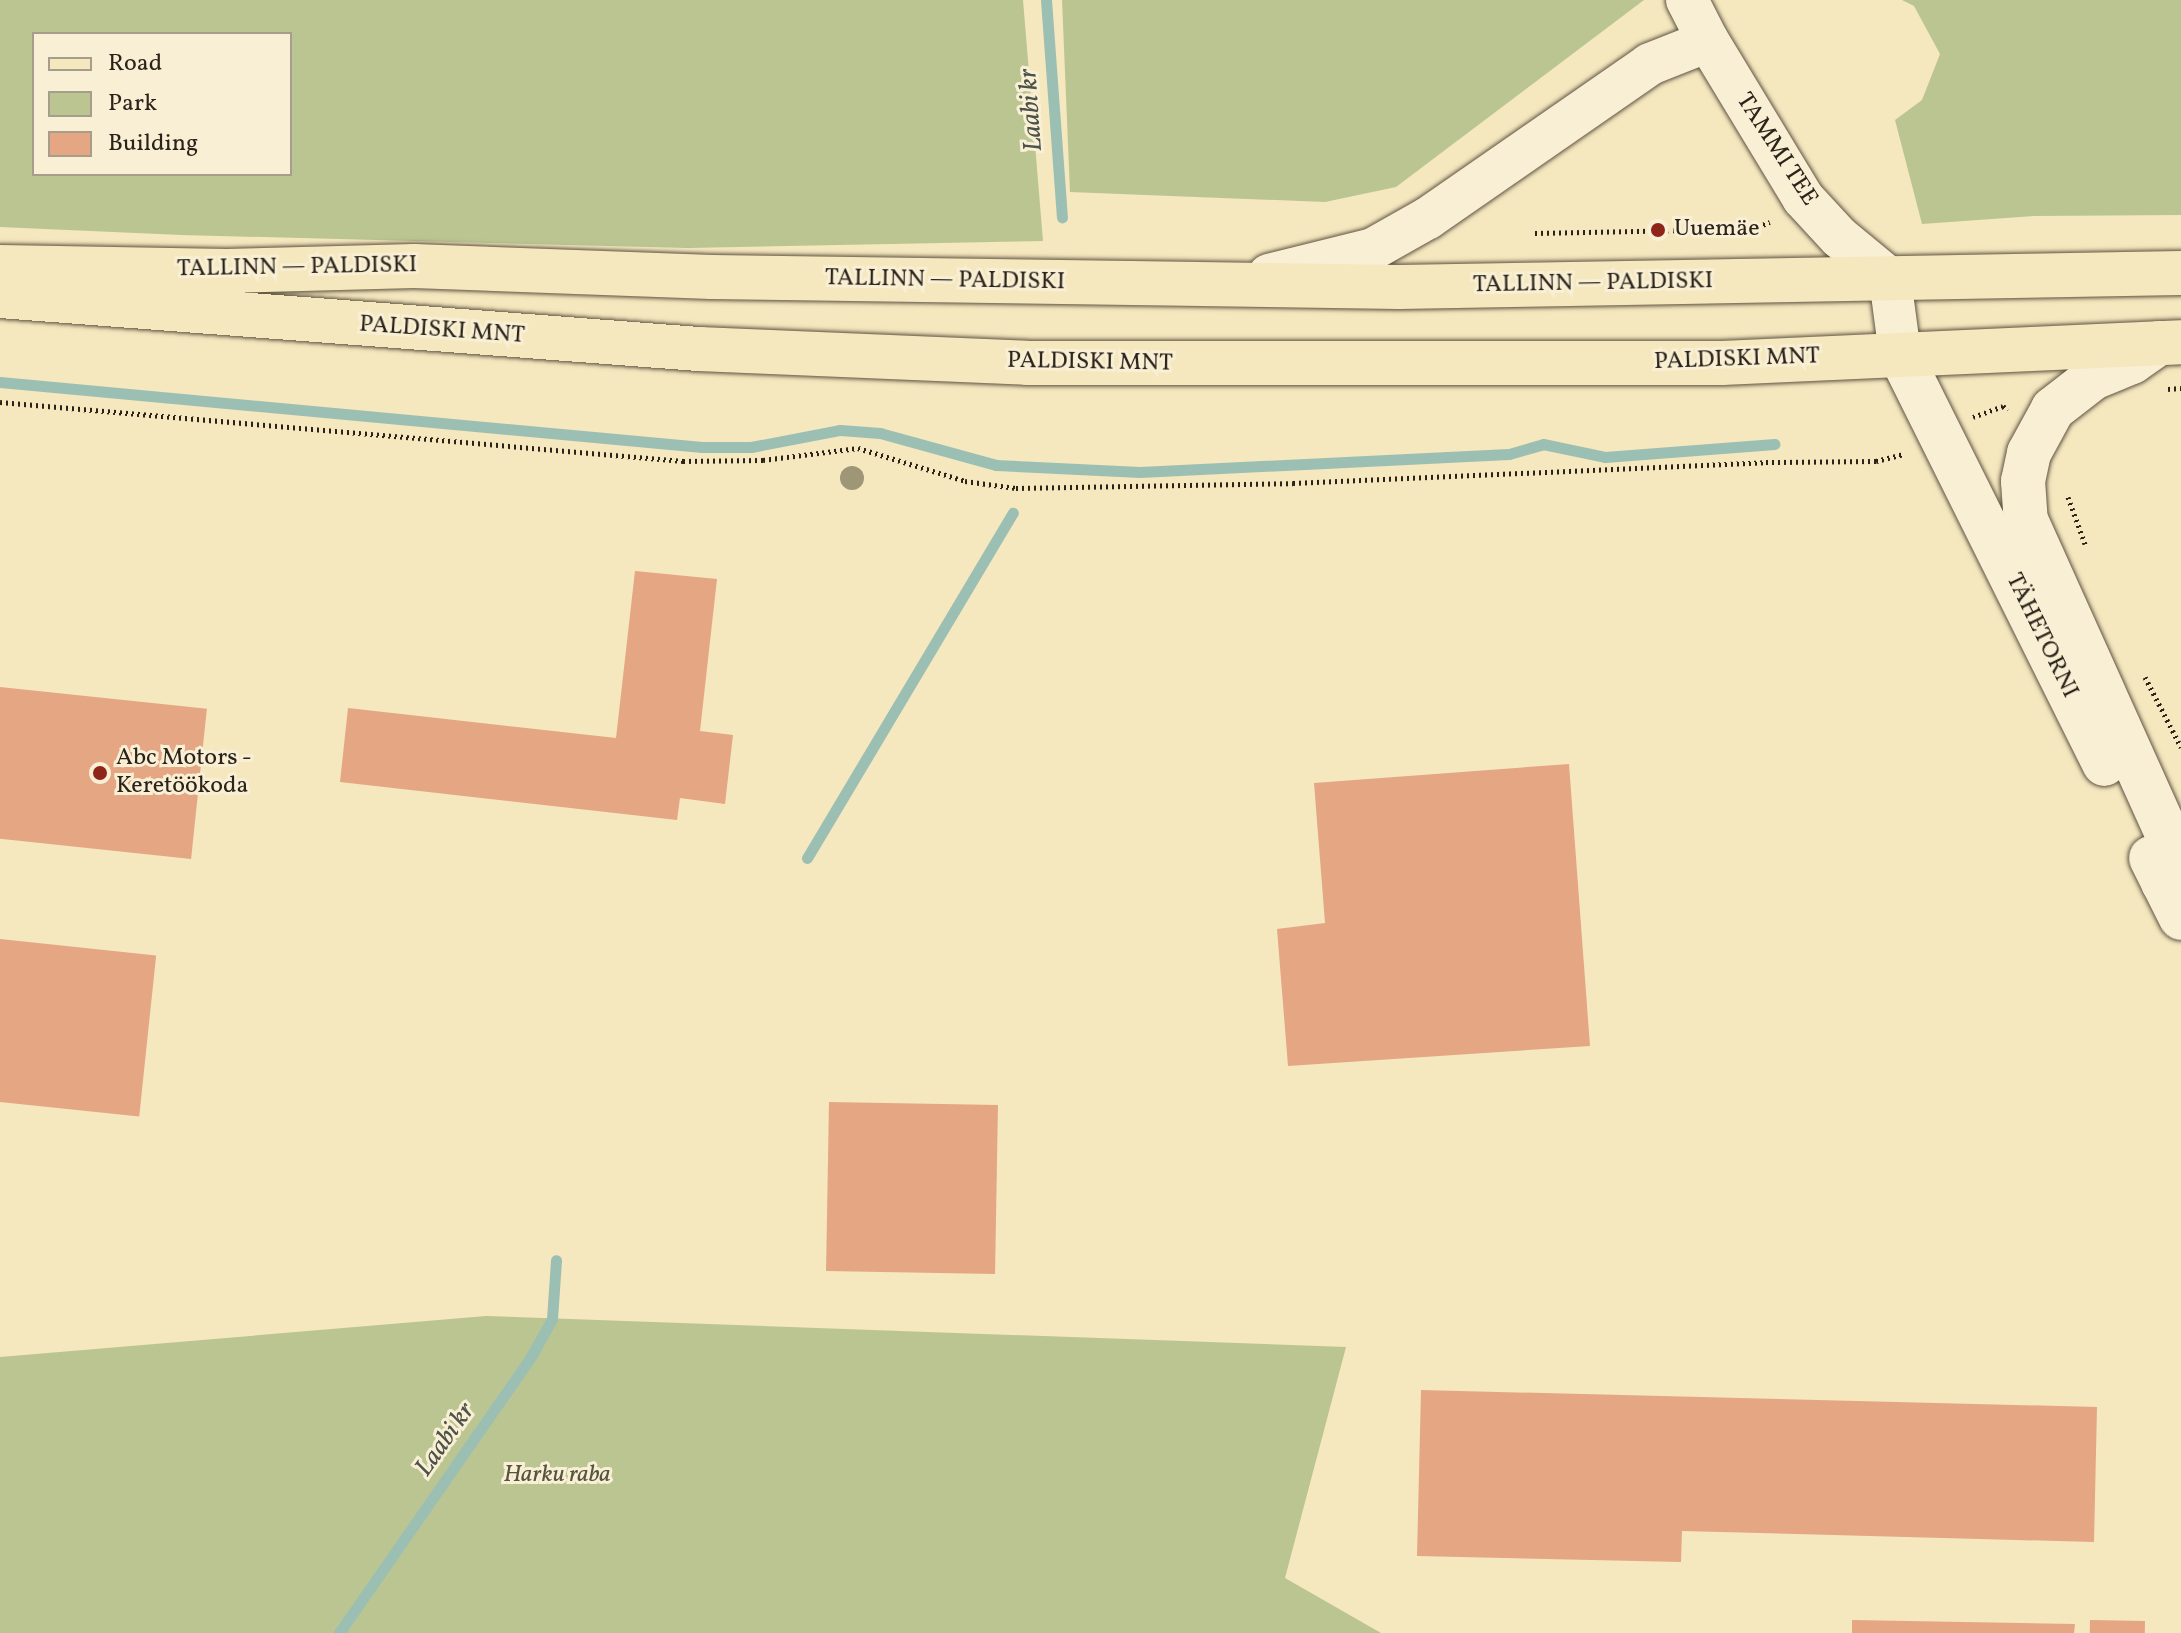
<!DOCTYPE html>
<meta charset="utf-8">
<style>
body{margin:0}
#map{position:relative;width:2181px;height:1633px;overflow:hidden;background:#f5e7be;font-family:Vollkorn,serif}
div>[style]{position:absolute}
.green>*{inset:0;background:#bbc592}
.stream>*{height:11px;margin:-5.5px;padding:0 5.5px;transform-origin:5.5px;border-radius:5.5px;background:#9cbfb4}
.building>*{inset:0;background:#e5a684;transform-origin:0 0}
.path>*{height:5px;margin-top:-2.5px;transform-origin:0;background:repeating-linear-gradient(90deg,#2b2319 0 2px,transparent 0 6px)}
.roads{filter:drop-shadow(0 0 2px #5e5442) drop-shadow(0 0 2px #5e5442)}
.street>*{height:42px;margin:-21px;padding:0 21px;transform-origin:21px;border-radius:21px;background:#f8efd5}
.secondary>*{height:44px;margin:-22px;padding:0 22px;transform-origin:22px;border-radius:22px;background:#f8efd5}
.primary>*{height:44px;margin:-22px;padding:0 22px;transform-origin:22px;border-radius:22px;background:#f5e7be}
.trees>*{width:24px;height:24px;margin:-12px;border-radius:50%;background:#9e9677}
.dots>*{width:22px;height:22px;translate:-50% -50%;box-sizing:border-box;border:4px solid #f8efd5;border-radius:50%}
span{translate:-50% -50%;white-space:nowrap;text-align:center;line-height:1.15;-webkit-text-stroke:6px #f8efd5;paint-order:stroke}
.street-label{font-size:24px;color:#2b2319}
.poi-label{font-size:24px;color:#2b2319}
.left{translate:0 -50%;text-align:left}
.park-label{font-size:24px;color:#56543d;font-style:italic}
.water-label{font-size:26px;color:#4d5248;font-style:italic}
.legend{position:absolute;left:32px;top:32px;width:260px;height:144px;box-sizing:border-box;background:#f8efd5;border:2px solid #a69d8a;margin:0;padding:10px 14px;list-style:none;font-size:24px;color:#2b2319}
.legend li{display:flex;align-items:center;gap:16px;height:40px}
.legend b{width:40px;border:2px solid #a69d8a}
</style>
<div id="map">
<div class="green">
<div style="clip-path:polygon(evenodd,0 0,1023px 0,1043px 241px,688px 248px,181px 235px,0 227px,0 0,34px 34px,290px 34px,290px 174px,34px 174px,34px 34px)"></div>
<div style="clip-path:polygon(1062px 0,1644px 0,1396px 187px,1325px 202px,1070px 192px)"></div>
<div style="clip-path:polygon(1902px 0,2181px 0,2181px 215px,2034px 216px,1922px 224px,1895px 120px,1922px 100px,1940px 54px,1914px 6px)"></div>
<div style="clip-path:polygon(486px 1316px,1346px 1347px,1285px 1578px,1381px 1633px,0 1633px,0 1357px)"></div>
</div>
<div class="stream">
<div style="left:1046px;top:0;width:218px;rotate:85.8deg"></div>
<div style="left:0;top:382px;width:705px;rotate:5.29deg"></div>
<div style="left:702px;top:447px;width:49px"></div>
<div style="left:751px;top:447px;width:91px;rotate:-10.8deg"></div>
<div style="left:840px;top:430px;width:40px;rotate:4.3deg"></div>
<div style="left:880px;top:433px;width:120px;rotate:15.4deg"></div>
<div style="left:996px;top:465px;width:144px;rotate:2.8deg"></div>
<div style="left:1140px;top:472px;width:369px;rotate:-2.8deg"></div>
<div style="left:1509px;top:454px;width:35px;rotate:-16deg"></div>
<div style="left:1543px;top:444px;width:63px;rotate:11.8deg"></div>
<div style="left:1605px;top:457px;width:170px;rotate:-4.4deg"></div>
<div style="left:807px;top:858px;width:402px;rotate:-59.2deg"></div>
<div style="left:339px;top:1633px;width:333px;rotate:-55.2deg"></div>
<div style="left:529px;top:1360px;width:47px;rotate:-60.7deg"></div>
<div style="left:552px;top:1319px;width:59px;rotate:-86.1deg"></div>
</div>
<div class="building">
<div style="clip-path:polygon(635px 571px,717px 579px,700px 731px,733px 735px,725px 804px,680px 798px,677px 820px,340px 782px,348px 708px,616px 738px)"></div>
<div style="left:0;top:687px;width:208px;height:151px;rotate:6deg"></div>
<div style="clip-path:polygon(1569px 764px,1590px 1046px,1288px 1066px,1277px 929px,1325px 923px,1314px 783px)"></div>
<div style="left:0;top:939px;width:157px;height:162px;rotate:6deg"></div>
<div style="left:829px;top:1102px;width:169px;height:169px;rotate:1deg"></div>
<div style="clip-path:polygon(1421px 1390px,2097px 1407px,2094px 1542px,1682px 1531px,1681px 1562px,1417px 1556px)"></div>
<div style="clip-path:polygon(1852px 1620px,2075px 1624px,2074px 1633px,1852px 1633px)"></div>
<div style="left:2090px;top:1620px;width:55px;height:13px;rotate:1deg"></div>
</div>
<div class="path">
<div style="left:1535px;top:233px;width:217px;rotate:-1.1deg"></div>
<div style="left:1752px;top:229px;width:19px;rotate:-21deg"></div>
<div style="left:2168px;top:389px;width:13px;rotate:-4deg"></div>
<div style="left:0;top:402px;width:686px;rotate:4.94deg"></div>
<div style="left:683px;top:461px;width:80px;rotate:-0.7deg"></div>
<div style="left:763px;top:460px;width:96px;rotate:-7.2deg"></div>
<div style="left:858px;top:448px;width:112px;rotate:17.1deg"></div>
<div style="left:965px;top:481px;width:51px;rotate:7.8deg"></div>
<div style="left:1016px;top:488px;width:277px;rotate:-1deg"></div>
<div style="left:1293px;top:483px;width:473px;rotate:-2.5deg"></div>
<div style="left:1766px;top:462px;width:110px;rotate:-0.5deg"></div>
<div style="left:1876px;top:461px;width:29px;rotate:-14deg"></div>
<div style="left:1973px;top:417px;width:32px;rotate:-20deg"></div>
<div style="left:2003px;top:406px;width:6px;rotate:39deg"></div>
<div style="left:2068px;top:497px;width:50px;rotate:70.1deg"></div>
<div style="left:2145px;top:677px;width:79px;rotate:62.8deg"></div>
</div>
<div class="roads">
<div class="street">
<div style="left:1687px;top:0;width:46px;rotate:62.9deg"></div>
<div style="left:1708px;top:41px;width:184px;rotate:58.8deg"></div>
<div style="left:1803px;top:198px;width:53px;rotate:47.3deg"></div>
<div style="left:1839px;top:237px;width:66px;rotate:39.5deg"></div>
<div style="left:1890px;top:279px;width:76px;rotate:82.4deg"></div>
<div style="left:1269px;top:275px;width:107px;rotate:-14deg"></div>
<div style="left:1373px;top:249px;width:63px;rotate:-29.4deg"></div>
<div style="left:1428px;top:218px;width:270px;rotate:-34.7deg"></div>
<div style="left:1650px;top:64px;width:62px;rotate:-21.6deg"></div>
</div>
<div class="secondary">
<div style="left:2159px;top:343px;width:33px;rotate:145deg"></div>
<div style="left:2132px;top:362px;width:42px;rotate:157.7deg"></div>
<div style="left:2093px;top:378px;width:51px;rotate:142.2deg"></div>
<div style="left:2053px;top:409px;width:50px;rotate:118.6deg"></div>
<div style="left:2029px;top:453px;width:29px;rotate:102deg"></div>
<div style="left:2023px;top:481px;width:39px;rotate:86deg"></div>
<div style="left:2026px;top:520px;width:344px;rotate:65.8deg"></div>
<div style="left:2167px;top:834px;width:49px;rotate:94.7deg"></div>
<div style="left:1900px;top:354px;width:458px;rotate:63.5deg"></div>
<div style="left:2151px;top:858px;width:67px;rotate:63.4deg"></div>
</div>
<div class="primary">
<div style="left:0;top:267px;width:227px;rotate:1deg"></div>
<div style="left:227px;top:271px;width:187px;rotate:-1.5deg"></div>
<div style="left:414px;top:266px;width:298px;rotate:2.1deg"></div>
<div style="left:712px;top:277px;width:687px;rotate:0.83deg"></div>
<div style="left:1399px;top:287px;width:782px;rotate:-1.03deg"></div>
<div style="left:0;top:296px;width:701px;rotate:4.34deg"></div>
<div style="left:699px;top:349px;width:328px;rotate:2.4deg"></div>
<div style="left:1027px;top:363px;width:695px"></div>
<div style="left:1722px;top:363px;width:459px;rotate:-2.6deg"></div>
</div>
</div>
<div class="trees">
<div style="left:852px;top:478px"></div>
</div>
<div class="dots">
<div style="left:1658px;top:230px;background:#8f2418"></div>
<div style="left:100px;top:773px;background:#8f2418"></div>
</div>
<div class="street-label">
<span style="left:1776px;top:150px;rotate:57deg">TAMMI TEE</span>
<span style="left:297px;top:268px;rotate:-1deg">TALLINN — PALDISKI</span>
<span style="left:945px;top:281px;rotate:1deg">TALLINN — PALDISKI</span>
<span style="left:1593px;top:284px;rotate:-1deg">TALLINN — PALDISKI</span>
<span style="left:442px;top:331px;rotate:4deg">PALDISKI MNT</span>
<span style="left:1737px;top:360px;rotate:-2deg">PALDISKI MNT</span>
<span style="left:1090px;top:363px;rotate:1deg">PALDISKI MNT</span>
<span style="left:2041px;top:636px;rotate:64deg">TÄHETORNI</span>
</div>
<div class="poi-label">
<span class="left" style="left:1674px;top:230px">Uuemäe</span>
<span class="left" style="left:116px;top:773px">Abc Motors -<br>Keretöökoda</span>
</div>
<div class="park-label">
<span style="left:557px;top:1476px">Harku raba</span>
</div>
<div class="water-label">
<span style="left:1032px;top:110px;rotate:-94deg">Laabi kr</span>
<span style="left:446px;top:1440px;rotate:-55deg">Laabi kr</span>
</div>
<ul class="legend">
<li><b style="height:10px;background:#f5e7be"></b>Road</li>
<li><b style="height:22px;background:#bbc592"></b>Park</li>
<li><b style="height:22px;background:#e5a684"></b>Building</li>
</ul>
</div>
